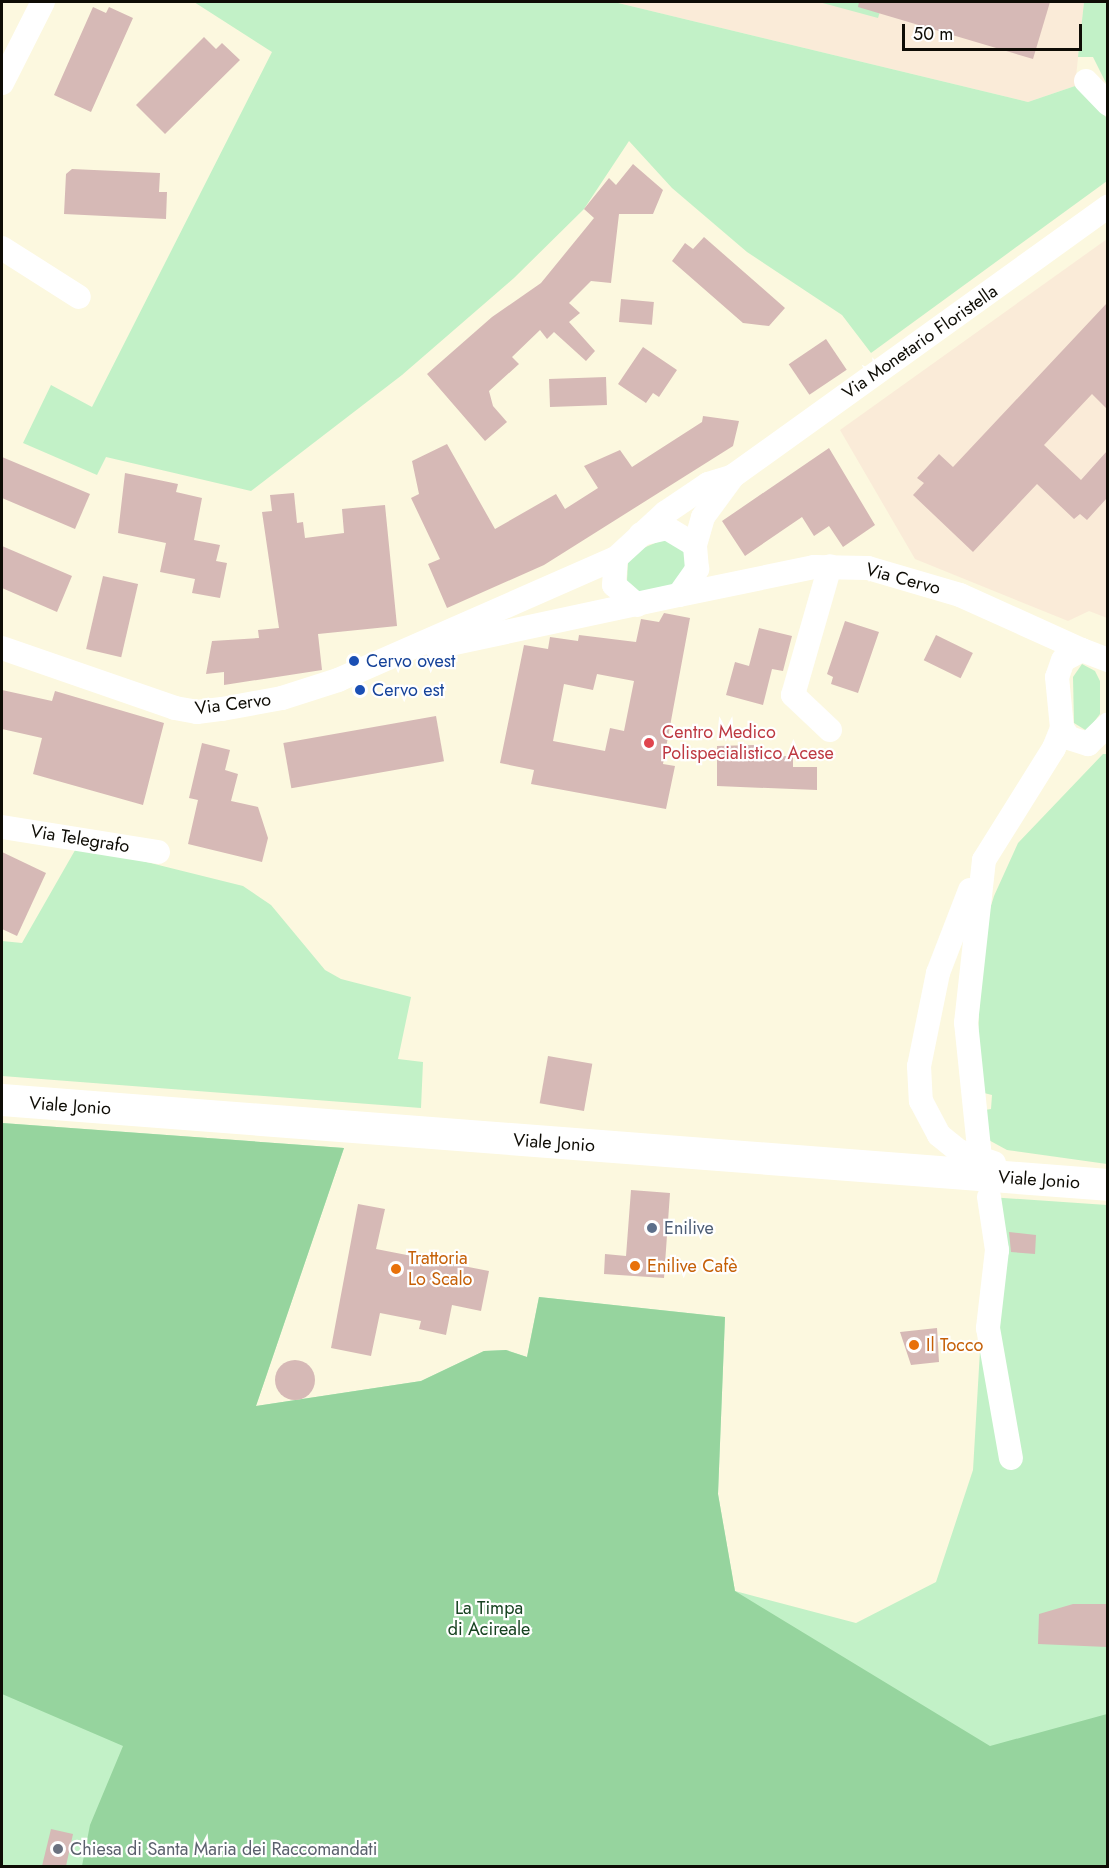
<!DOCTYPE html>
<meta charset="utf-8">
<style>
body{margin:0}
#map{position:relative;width:1109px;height:1868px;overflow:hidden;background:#fcf8df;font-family:Jost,sans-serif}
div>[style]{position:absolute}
.education>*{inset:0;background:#faebd8}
.green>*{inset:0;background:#c2f1c7}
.forest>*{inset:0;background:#96d49e}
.building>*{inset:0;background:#d6b9b6;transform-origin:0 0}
.round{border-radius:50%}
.minor>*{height:24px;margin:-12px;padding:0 12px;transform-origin:12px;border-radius:12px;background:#fff}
.major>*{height:32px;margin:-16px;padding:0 16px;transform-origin:16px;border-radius:16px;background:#fff}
.dots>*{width:16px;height:16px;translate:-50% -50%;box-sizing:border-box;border:3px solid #fff;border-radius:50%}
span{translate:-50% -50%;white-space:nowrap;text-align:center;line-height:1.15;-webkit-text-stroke:4.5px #fff;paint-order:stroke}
.street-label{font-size:18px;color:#0e0c05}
.transit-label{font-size:18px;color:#164399}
.left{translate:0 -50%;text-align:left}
.health-label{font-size:18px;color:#be3a42}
.service-label{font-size:18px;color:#4e5e75}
.food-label{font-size:18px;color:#c56008}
.park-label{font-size:18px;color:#164220}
.worship-label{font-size:18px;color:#5b616d}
.frame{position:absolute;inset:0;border:3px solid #0e0c05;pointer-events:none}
.scale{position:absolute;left:902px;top:24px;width:180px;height:27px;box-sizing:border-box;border:3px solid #0e0c05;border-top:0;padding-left:8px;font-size:18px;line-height:21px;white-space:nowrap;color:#0e0c05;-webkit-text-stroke:4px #fff;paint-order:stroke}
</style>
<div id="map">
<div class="education">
<div style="clip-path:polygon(614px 2px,1084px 2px,1075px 86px,1028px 102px)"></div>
<div style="clip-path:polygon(1107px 239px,1107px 618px,1089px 611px,1068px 621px,915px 559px,840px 430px)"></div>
</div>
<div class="green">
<div style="clip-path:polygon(194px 2px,614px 2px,1028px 102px,1075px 86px,1107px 118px,1107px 181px,871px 353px,842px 315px,747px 252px,672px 188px,629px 141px,584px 209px,514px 278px,402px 375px,251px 491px,106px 457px,97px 475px,23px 443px,51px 385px,92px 407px,272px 52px)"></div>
<div style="clip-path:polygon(819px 2px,883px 2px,878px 18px)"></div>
<div style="clip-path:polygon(1084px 2px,1107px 2px,1107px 85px,1093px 57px,1078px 57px)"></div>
<div style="clip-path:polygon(667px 538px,685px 546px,688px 567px,675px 587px,641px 594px,627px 581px,628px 561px,634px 552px)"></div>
<div style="clip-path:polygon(1082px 664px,1095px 671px,1100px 681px,1100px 714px,1087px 731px,1074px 723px,1073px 677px)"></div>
<div style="clip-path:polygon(1103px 754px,1107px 754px,1107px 1164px,1007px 1150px,985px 1138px,979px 1111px,991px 1109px,992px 1095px,976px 1091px,982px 935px,994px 896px,1018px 843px)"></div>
<div style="clip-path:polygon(78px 845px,243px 886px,271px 905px,325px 970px,341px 979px,411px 997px,398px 1059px,423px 1062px,421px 1108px,2px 1076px,2px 941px,22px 943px)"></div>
<div style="clip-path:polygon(2px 1123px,344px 1148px,256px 1406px,421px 1381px,484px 1351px,506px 1350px,527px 1357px,539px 1297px,725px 1317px,718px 1494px,735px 1591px,856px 1623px,936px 1582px,973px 1470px,989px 1197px,1107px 1205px,1107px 1866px,2px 1866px)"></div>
</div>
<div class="forest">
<div style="clip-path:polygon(2px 1123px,344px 1148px,256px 1406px,421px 1381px,484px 1351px,506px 1350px,527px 1357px,539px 1297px,725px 1317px,718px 1494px,735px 1591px,990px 1746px,1107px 1714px,1107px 1866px,82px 1866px,90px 1825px,123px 1746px,2px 1694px)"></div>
</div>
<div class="building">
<div style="clip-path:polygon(859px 2px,1050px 2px,1033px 59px,858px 7px)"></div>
<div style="clip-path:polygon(93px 7px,106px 13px,109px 7px,133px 18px,91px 112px,54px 95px)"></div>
<div style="clip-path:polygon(204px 37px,216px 49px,222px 43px,240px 60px,165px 134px,136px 105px)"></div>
<div style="clip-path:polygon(633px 164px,663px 190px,653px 214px,619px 214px,611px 283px,591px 281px,569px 303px,580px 313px,569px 322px,595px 351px,586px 361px,554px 332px,547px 339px,540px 330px,512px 357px,519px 364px,489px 391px,493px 406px,507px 422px,485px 441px,427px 374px,492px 317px,541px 283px,594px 218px,584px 209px,609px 178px,616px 185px)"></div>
<div style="clip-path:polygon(72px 169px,160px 173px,159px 192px,167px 192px,166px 219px,64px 214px,66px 174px)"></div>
<div style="clip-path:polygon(704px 237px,785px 308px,769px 326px,743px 323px,672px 261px,685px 243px,693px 249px)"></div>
<div style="left:621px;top:299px;width:33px;height:23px;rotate:5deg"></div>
<div style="clip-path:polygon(1107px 303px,1107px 409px,1092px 394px,1044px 445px,1081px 480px,1107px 451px,1107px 498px,1087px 520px,1080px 514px,1074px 519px,1037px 484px,973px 552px,913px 495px,924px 483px,917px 478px,939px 454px,953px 467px)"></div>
<div style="left:826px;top:339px;width:37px;height:45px;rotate:56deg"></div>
<div style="clip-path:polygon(643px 347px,677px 370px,659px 397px,653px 393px,646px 403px,618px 384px)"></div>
<div style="left:606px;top:377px;width:28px;height:57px;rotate:88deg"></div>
<div style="clip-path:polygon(703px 416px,739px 421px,733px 446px,544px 565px,447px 608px,428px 564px,440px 559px,411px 498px,419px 494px,412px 461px,447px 444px,495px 529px,556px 494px,565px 509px,598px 488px,584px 466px,620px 450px,632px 467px,702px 422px)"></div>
<div style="clip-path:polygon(829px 448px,875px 525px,843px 547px,829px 526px,814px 536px,802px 517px,745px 556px,722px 521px)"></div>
<div style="clip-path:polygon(2px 457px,90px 494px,75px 529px,2px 498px)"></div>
<div style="clip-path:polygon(125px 473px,178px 484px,176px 492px,202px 498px,194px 540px,220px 545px,216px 561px,227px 563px,220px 598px,192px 593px,195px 579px,160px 572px,166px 543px,118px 533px)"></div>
<div style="clip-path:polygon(294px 493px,297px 523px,303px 522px,305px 538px,344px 533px,342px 509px,385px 505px,397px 626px,318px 634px,322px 670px,224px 685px,224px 672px,206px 674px,212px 641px,259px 638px,258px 630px,279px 628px,262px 512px,272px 511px,270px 495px)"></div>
<div style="clip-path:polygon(2px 546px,72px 576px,57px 612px,2px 588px)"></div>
<div style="left:103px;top:576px;width:36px;height:75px;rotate:13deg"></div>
<div style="clip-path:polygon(evenodd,664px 613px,690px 618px,663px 764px,675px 766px,666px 809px,531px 784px,534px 770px,500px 763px,524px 645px,548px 649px,550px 637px,578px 641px,579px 635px,636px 642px,641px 619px,659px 622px,664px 613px,597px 674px,634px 681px,624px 731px,610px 728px,605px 751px,553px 741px,564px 684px,593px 690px,597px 674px)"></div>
<div style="clip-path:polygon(845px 621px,879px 632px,858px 693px,831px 684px,833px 677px,827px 674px)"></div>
<div style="clip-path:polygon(759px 628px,792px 636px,783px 671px,772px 669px,763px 705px,726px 695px,735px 662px,749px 666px)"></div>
<div style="left:936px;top:635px;width:41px;height:28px;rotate:26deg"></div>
<div style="clip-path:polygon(2px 690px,52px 701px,55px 691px,164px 723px,143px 805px,33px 774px,42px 738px,2px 729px)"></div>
<div style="left:436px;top:716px;width:46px;height:155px;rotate:80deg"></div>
<div style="clip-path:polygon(202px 743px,230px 750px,225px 770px,238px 774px,231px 801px,258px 807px,268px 838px,262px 862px,188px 844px,198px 800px,189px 798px)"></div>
<div style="clip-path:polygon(754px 745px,754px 757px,793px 756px,793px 767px,817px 767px,817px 790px,717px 786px,717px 746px)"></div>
<div style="clip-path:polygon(2px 852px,46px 873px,17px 936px,2px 929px)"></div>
<div style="left:548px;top:1056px;width:45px;height:48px;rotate:10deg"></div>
<div style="clip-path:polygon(631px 1190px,670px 1193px,664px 1278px,604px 1274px,605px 1254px,626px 1256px)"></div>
<div style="clip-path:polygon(358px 1204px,385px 1209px,376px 1249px,489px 1271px,481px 1311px,452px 1305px,446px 1335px,419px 1329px,421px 1321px,380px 1313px,371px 1356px,331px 1348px)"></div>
<div style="clip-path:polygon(1009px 1232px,1036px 1235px,1035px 1254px,1011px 1252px)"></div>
<div style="clip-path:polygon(937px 1328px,939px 1362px,911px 1365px,900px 1332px)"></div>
<div class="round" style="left:275px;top:1360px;width:40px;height:40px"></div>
<div style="clip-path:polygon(1073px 1604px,1107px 1604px,1107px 1647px,1038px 1644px,1039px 1614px)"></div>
<div style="clip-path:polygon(51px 1829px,73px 1834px,66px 1866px,42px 1866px)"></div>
</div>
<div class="minor">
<div style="left:1086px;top:81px;width:32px;rotate:46deg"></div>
<div style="left:2px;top:83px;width:91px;rotate:-63.2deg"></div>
<div style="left:2px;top:248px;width:91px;rotate:32.5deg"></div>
<div style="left:695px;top:545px;width:29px;rotate:-74deg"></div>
<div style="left:703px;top:517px;width:51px;rotate:-53.8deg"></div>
<div style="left:733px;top:476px;width:462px;rotate:-35.7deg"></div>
<div style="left:679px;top:595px;width:138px;rotate:-11.7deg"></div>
<div style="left:814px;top:567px;width:54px;rotate:1.1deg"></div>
<div style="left:868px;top:568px;width:96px;rotate:16.4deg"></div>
<div style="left:960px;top:595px;width:134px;rotate:24.3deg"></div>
<div style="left:637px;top:605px;width:30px;rotate:-139deg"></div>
<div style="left:614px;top:585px;width:27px;rotate:-86deg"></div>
<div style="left:616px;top:558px;width:67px;rotate:-42.6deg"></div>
<div style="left:665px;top:513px;width:52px;rotate:-34deg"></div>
<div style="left:708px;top:484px;width:24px;rotate:-17deg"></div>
<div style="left:436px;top:647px;width:249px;rotate:-12.1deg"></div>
<div style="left:679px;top:595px;width:32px;rotate:-55deg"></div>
<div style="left:697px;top:569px;width:24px;rotate:-95deg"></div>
<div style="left:695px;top:545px;width:33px;rotate:-149deg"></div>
<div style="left:667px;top:528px;width:27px;rotate:167deg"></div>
<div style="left:2px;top:648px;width:183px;rotate:19.1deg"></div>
<div style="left:175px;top:708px;width:22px;rotate:10deg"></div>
<div style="left:197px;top:712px;width:25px;rotate:-7deg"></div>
<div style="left:222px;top:709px;width:61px;rotate:-10.4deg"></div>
<div style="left:282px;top:698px;width:59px;rotate:-17.8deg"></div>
<div style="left:338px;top:680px;width:304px;rotate:-23.7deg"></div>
<div style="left:1108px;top:660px;width:28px;rotate:-159deg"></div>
<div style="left:1082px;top:650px;width:21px;rotate:152deg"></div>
<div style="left:1063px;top:660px;width:18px;rotate:109deg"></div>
<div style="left:1057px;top:677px;width:51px;rotate:84.4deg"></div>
<div style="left:1062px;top:728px;width:12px;rotate:55deg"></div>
<div style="left:1069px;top:738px;width:20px;rotate:18deg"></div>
<div style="left:1088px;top:744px;width:28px;rotate:-44deg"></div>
<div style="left:830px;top:730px;width:51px;rotate:-136.6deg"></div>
<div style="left:793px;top:695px;width:134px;rotate:-74deg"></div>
<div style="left:2px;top:827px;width:158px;rotate:9.1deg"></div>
<div style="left:970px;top:890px;width:89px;rotate:111.1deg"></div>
<div style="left:938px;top:973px;width:95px;rotate:101.5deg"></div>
<div style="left:919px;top:1066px;width:35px;rotate:87deg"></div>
<div style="left:921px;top:1101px;width:38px;rotate:62deg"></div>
<div style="left:939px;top:1135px;width:26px;rotate:39deg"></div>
<div style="left:959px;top:1151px;width:37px;rotate:19deg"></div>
<div style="left:979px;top:1148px;width:126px;rotate:-95.9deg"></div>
<div style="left:966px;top:1023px;width:164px;rotate:-83.7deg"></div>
<div style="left:984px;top:860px;width:132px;rotate:-58deg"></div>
<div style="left:1054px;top:748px;width:22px;rotate:-68deg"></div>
<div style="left:989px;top:1197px;width:54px;rotate:81.4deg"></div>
<div style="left:997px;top:1250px;width:79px;rotate:96.6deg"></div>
<div style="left:988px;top:1328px;width:132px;rotate:80deg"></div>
</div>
<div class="major">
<div style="left:2px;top:1100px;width:1109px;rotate:4.39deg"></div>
</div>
<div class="dots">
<div style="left:354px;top:661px;background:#1a4fb4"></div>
<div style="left:360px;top:690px;background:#1a4fb4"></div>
<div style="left:649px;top:743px;background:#e0444e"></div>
<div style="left:652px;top:1228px;background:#5c6f8a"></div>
<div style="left:635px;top:1266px;background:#e8710a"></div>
<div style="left:396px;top:1269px;background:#e8710a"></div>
<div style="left:914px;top:1345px;background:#e8710a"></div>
<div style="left:58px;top:1849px;background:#6b7280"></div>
</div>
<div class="street-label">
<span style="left:920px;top:342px;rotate:-35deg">Via Monetario Floristella</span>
<span style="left:903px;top:579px;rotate:15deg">Via Cervo</span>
<span style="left:233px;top:704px;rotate:-7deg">Via Cervo</span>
<span style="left:80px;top:839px;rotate:9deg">Via Telegrafo</span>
<span style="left:70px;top:1106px;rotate:4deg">Viale Jonio</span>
<span style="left:554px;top:1143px;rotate:4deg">Viale Jonio</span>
<span style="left:1039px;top:1180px;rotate:4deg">Viale Jonio</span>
</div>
<div class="transit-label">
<span class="left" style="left:366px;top:661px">Cervo ovest</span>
<span class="left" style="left:372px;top:690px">Cervo est</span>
</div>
<div class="health-label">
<span class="left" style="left:662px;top:743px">Centro Medico<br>Polispecialistico Acese</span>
</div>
<div class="service-label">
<span class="left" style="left:664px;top:1228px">Enilive</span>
</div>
<div class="food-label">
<span class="left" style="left:408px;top:1269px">Trattoria<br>Lo Scalo</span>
<span class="left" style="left:647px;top:1266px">Enilive Cafè</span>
<span class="left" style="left:926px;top:1345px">Il Tocco</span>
</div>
<div class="park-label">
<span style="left:489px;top:1619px">La Timpa<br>di Acireale</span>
</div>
<div class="worship-label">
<span class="left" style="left:70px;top:1849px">Chiesa di Santa Maria dei Raccomandati</span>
</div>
<div class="frame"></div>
<div class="scale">50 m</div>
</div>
